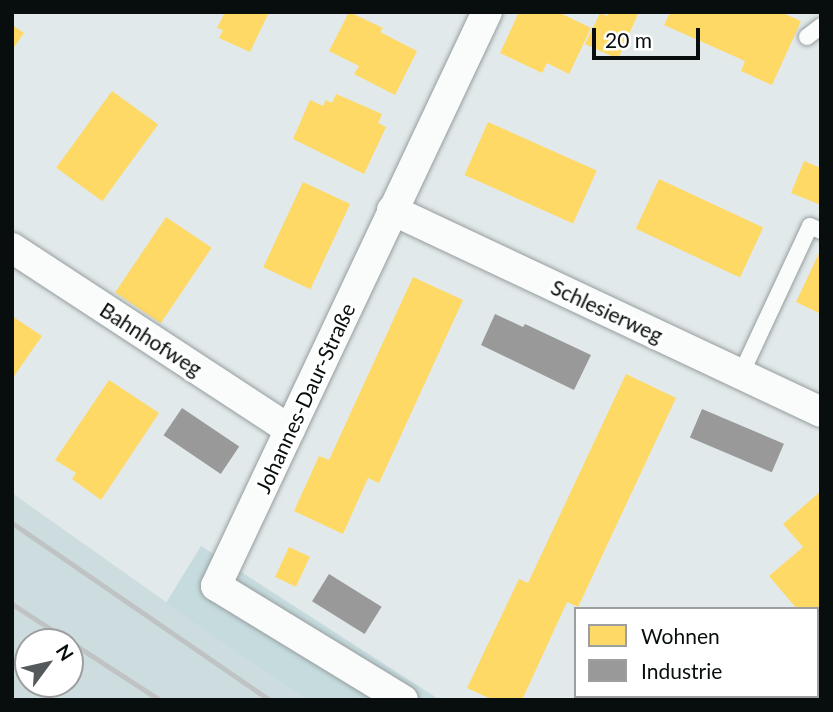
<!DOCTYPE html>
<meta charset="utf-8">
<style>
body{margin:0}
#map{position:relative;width:833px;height:712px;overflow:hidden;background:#e1e9ea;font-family:Lato,sans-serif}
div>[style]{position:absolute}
.built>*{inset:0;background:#ccdcdf}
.green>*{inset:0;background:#c5dbde}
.homes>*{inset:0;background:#ffd966;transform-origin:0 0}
.industry>*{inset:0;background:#999;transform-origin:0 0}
.roads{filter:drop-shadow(0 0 2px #979d9e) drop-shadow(0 0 2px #979d9e)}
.service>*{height:16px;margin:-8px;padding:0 8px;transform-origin:8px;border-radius:8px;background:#fafcfc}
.minor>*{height:30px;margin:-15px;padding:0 15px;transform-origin:15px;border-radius:15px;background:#fafcfc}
.rail>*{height:5px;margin:-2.5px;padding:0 2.5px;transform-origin:2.5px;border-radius:2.5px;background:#c0c3c3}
span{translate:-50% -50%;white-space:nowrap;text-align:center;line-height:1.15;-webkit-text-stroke:7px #fff;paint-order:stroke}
.street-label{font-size:21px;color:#080d0e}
.frame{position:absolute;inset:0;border:14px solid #080d0e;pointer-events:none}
.legend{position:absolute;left:574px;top:607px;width:245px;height:91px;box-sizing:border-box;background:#fff;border:2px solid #9c9e9f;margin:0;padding:9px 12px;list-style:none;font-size:21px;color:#080d0e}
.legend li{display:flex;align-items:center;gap:14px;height:35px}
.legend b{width:35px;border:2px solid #9c9e9f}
.north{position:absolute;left:14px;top:628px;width:70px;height:70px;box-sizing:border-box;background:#fff;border:2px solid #9c9e9f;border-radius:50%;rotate:57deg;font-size:19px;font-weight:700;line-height:28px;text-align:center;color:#080d0e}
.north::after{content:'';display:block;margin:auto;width:24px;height:32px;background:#545a5b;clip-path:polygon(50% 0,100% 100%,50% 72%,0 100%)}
.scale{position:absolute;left:592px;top:28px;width:108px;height:32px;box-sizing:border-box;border:4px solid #080d0e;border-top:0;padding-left:9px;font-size:21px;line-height:24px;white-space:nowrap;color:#080d0e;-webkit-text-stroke:5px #fff;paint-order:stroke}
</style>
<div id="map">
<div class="built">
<div style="clip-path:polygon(evenodd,12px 493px,166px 602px,307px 700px,12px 700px,12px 493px,28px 642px,70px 642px,70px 684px,28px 684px,28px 642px)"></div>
</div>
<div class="green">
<div style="clip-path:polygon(201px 546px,440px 700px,307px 700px,166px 603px)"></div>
</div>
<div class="homes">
<div style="clip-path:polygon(225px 12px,269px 12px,250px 52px,219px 38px,223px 30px,217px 28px)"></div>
<div style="clip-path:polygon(349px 12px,383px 28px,380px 32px,417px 51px,395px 95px,354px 74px,359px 66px,329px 51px)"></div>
<div style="clip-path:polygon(519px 12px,558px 12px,591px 28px,569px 74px,547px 63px,542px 73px,500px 53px)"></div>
<div style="clip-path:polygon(609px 12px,638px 14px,618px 59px,585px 44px,600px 13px,607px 16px)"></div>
<div style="clip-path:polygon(670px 12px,780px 12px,801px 21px,772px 85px,741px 71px,745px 61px,664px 25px)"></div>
<div style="clip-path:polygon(12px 25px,24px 33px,12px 50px)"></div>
<div style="left:112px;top:91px;width:57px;height:95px;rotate:36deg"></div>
<div style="clip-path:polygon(336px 94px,382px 114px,378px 123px,386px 127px,364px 174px,293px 139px,310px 100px,323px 106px,326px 100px,332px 103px)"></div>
<div style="left:488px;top:122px;width:119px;height:58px;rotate:24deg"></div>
<div style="clip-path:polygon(804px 161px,821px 168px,821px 205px,791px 193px)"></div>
<div style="left:659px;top:179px;width:115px;height:55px;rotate:25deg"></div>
<div style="left:303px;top:182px;width:52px;height:94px;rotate:25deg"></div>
<div style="left:166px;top:217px;width:55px;height:91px;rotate:34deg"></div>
<div style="clip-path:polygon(821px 249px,821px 314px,796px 302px)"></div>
<div style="clip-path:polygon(413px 277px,463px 300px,379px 483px,368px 478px,343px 534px,294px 511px,319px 456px,329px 460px)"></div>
<div style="clip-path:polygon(12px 316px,42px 336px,12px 379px)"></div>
<div style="clip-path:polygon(626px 374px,676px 398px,578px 607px,567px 602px,522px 700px,493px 700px,467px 688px,519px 579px,528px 583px)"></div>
<div style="clip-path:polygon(109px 380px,159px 413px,101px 500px,72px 479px,76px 473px,55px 460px)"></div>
<div style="clip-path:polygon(821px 491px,821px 659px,817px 655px,817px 609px,797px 609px,769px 576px,803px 547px,783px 524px)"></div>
<div style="left:289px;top:547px;width:23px;height:33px;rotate:25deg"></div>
<div style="left:702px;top:696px;width:51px;height:5px"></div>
</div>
<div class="industry">
<div style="clip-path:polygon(495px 314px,523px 327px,525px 324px,591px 355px,574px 390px,481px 345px)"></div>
<div style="left:182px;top:408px;width:69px;height:33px;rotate:34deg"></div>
<div style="left:702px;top:409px;width:89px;height:31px;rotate:23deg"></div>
<div style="left:329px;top:574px;width:62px;height:32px;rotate:32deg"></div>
</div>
<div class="roads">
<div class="service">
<div style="left:807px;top:37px;width:18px;rotate:-38deg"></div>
<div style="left:741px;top:374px;width:163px;rotate:-65deg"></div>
<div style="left:810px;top:226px;width:12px;rotate:24deg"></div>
</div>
<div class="minor">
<div style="left:392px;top:210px;width:474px;rotate:25.2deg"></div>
<div style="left:12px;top:248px;width:332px;rotate:33.2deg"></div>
<div style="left:403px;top:700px;width:219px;rotate:-148.6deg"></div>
<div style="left:216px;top:586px;width:635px;rotate:-64.73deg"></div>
</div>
</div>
<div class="rail">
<div style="left:12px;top:523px;width:313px;rotate:34.5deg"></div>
<div style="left:12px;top:604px;width:176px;rotate:33deg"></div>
</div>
<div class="street-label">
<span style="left:607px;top:311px;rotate:25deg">Schlesierweg</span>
<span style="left:151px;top:339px;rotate:33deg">Bahnhofweg</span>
<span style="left:305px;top:398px;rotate:-65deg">Johannes-Daur-Straße</span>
</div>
<div class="frame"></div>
<ul class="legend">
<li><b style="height:19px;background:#ffd966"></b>Wohnen</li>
<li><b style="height:19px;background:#999"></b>Industrie</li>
</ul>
<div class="north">N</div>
<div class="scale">20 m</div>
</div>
